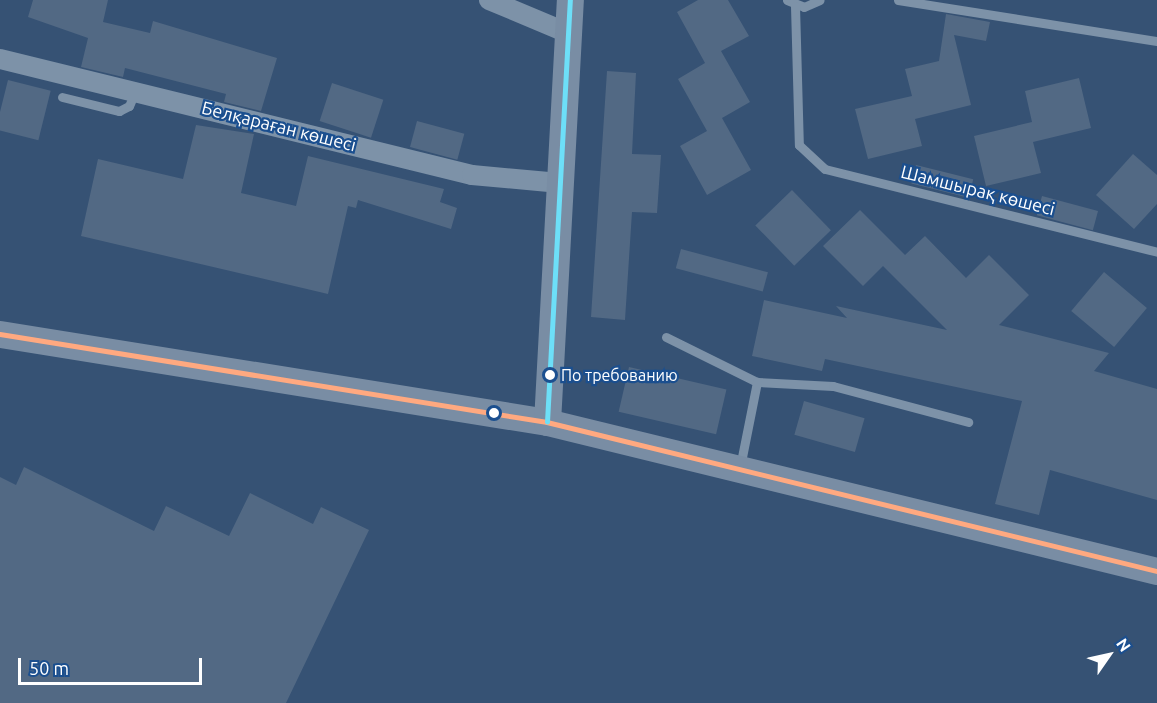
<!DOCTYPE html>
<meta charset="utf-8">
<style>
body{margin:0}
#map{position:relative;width:1157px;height:703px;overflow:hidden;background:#365274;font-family:Ubuntu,sans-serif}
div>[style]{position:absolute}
.building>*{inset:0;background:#526984;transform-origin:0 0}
.service>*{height:9px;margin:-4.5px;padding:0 4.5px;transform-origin:4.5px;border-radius:4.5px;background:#7d92a8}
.minor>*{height:20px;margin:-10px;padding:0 10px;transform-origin:10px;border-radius:10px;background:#7d92a8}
.secondary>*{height:27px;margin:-13.5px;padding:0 13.5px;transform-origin:13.5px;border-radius:13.5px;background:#798da4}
.bus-1>*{height:4.5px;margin:-2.25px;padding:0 2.25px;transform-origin:2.25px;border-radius:2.25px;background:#ffa980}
.bus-2>*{height:4.5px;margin:-2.25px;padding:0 2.25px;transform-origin:2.25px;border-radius:2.25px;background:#6ddff8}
.dots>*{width:16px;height:16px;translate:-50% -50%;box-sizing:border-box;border:3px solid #1b4f8f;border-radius:50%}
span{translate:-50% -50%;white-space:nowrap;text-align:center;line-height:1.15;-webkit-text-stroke:4.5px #1b4f8f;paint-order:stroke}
.bus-label{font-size:16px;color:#fff}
.left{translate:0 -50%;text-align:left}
.street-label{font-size:18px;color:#fff}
.north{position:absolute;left:1079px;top:625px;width:60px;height:60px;-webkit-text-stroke:4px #1b4f8f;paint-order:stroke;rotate:56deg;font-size:16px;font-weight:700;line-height:24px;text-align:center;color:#fff}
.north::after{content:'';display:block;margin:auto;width:21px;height:27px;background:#fff;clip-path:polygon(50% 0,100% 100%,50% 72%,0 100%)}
.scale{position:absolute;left:18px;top:658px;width:184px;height:27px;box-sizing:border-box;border:3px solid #fff;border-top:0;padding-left:8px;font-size:18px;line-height:21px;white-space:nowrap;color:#fff;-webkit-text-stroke:4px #1b4f8f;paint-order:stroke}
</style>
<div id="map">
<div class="building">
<div style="clip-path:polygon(33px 0,108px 0,103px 22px,150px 33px,153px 21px,277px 58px,261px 111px,224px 102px,226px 94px,125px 68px,123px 77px,81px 67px,88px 38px,28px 17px)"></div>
<div style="clip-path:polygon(698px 0,728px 0,749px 36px,721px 51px,750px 102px,722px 118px,751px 170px,707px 195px,680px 146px,707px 131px,678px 79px,705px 63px,677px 12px)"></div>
<div style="clip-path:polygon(946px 14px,990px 22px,986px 41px,954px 35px,971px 105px,915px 119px,922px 146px,868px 159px,855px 109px,912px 96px,905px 69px,939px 61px)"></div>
<div style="clip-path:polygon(607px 71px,636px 73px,632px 154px,661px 155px,657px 213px,632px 212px,625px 320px,591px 317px)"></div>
<div style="clip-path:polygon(1079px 78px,1091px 128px,1033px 142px,1041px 173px,986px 186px,974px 136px,1032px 122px,1025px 91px)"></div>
<div style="left:8px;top:80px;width:44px;height:51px;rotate:14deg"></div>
<div style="left:332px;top:83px;width:54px;height:40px;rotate:18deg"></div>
<div style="left:417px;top:121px;width:49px;height:27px;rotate:15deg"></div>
<div style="clip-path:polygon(196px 125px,254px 134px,241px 193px,296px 206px,308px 156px,444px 189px,440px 202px,457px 208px,451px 229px,358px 200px,356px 208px,348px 206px,328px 294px,81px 236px,98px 159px,183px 179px)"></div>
<div style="clip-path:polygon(1133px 154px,1157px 175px,1157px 204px,1134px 229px,1096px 195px)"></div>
<div style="left:916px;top:165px;width:59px;height:19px;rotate:14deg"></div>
<div style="left:792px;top:190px;width:56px;height:51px;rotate:46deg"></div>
<div style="left:1042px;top:196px;width:58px;height:20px;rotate:15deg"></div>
<div style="clip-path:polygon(860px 210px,905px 255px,925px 236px,966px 278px,989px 255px,1029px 295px,999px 325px,1109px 353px,1094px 371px,1157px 389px,1157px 500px,1050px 470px,1039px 515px,995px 504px,1022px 401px,825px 359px,822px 371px,752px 356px,764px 300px,847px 318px,836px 306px,947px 330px,883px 266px,863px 286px,823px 246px)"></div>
<div style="left:681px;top:249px;width:90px;height:20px;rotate:15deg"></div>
<div style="left:1104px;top:272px;width:56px;height:51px;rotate:40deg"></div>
<div style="left:629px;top:367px;width:100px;height:46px;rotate:13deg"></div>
<div style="left:804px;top:401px;width:63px;height:35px;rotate:16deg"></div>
<div style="clip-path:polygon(24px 467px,154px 531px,166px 506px,229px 536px,250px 493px,313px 524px,321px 507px,369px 530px,286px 703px,0 703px,0 477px,16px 485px)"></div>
</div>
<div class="service">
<div style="left:787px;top:0;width:18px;rotate:22deg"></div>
<div style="left:804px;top:7px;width:17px;rotate:-24deg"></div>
<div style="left:898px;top:0;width:262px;rotate:9deg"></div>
<div style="left:795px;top:6px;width:139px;rotate:88.4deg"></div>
<div style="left:799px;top:145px;width:35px;rotate:43deg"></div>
<div style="left:825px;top:169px;width:342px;rotate:14deg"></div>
<div style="left:62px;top:97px;width:59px;rotate:13.8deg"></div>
<div style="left:119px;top:111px;width:11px;rotate:-27deg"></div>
<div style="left:129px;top:106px;width:15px;rotate:-67deg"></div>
<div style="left:666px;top:337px;width:102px;rotate:26.3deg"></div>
<div style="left:757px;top:382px;width:76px;rotate:3deg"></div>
<div style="left:833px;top:386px;width:140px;rotate:14.9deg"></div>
<div style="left:740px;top:467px;width:87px;rotate:-78.7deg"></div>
</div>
<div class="minor">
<div style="left:489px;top:0;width:86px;rotate:22.7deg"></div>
<div style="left:0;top:59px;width:486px;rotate:13.8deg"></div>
<div style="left:472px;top:175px;width:88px;rotate:5.2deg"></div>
</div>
<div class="secondary">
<div style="left:0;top:334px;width:554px;rotate:9.14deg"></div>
<div style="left:547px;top:422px;width:628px;rotate:13.73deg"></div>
<div style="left:547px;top:422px;width:423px;rotate:-86.9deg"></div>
</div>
<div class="bus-1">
<div style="left:0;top:334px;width:554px;rotate:9.14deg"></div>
<div style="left:547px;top:422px;width:628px;rotate:13.73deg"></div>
</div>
<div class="bus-2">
<div style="left:547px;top:422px;width:423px;rotate:-86.9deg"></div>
</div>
<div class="dots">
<div style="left:550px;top:375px;background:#fff"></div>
<div style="left:494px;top:413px;background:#fff"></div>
</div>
<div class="bus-label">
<span class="left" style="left:561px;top:375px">По требованию</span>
</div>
<div class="street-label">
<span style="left:279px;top:126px;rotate:14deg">Белқараған көшесі</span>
<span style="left:978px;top:190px;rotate:14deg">Шамшырақ көшесі</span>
</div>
<div class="north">N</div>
<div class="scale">50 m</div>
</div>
